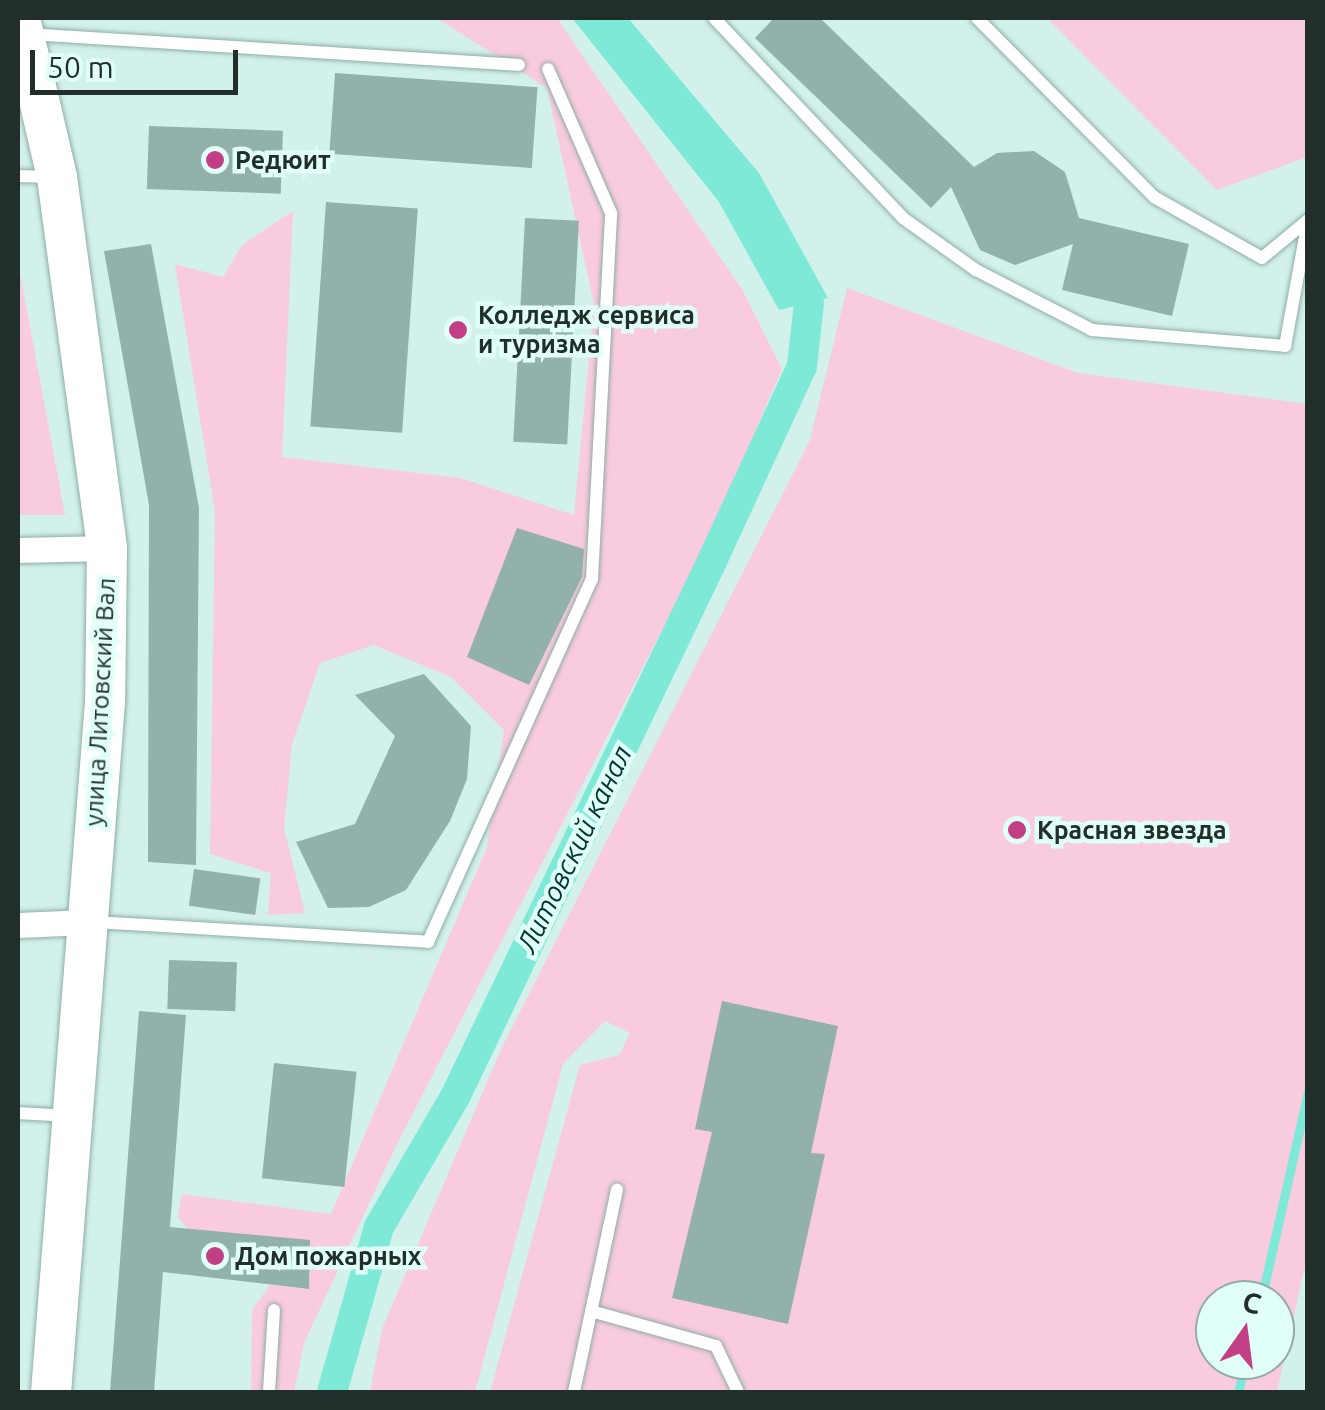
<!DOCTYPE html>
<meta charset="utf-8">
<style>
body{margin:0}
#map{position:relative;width:1325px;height:1410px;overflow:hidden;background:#d2f1eb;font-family:Ubuntu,sans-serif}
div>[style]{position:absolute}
.green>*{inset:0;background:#f9cbde}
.water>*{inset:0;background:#7de9d6}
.stream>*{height:9px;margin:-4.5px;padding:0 4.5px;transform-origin:4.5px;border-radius:4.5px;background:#7de9d6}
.canal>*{height:30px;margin:-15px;padding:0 15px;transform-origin:15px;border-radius:15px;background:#7de9d6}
.building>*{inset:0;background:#93b1ab;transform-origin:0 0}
.roads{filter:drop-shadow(0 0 2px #8fada7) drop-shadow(0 0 2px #8fada7)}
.service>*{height:12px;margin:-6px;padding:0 6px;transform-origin:6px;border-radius:6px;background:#fff}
.minor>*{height:25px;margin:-12.5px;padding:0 12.5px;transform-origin:12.5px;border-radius:12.5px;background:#fff}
.primary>*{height:40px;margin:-20px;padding:0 20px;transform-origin:20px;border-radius:20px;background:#fff}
.dots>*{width:28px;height:28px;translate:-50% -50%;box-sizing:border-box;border:5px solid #dffff8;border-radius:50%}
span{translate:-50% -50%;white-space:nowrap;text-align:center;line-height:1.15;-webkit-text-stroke:9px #dffff8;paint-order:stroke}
.poi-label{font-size:25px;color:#222e2b;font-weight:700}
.left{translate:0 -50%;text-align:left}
.street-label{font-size:25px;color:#222e2b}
.water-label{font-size:28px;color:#00362f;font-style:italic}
.frame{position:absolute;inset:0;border:20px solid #222e2b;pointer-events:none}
.north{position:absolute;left:1195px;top:1280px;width:100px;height:100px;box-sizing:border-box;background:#dffff8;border:2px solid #93aba6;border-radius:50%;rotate:14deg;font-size:28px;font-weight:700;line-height:40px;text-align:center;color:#222e2b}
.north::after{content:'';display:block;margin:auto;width:35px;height:45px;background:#c23f86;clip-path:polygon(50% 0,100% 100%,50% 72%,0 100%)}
.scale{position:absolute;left:30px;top:50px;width:208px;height:45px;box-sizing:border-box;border:5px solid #222e2b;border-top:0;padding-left:12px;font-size:30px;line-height:35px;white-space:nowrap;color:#222e2b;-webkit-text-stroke:8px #dffff8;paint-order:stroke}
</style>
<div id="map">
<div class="green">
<div style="clip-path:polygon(557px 18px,743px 291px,782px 369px,709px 539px,395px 1148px,304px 1343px,294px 1392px,251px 1392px,252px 1310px,270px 1285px,309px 1289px,310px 1241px,188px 1229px,178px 1217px,182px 1194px,331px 1214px,487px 847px,504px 730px,451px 677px,374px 645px,320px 663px,292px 744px,284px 828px,305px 913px,268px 915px,271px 873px,210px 854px,215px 512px,175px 264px,223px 277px,242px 245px,293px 211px,282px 457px,460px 478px,574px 515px,594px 304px,547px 88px,438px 19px)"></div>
<div style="clip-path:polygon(1047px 18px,1307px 18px,1307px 157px,1217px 190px)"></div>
<div style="clip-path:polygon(18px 262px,65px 515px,18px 515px)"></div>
<div style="clip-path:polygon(evenodd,847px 288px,1078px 373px,1307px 404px,1308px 1252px,1277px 1392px,490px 1392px,580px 1065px,619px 1055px,630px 1033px,605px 1021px,563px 1064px,475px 1392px,370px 1392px,382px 1329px,502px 1047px,810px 440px,847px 288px,1215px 1300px,1275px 1300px,1275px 1360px,1215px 1360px,1215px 1300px)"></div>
</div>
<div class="water">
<div style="clip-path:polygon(572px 18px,628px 18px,759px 173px,828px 298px,779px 310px,719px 202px)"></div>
</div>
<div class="stream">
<div style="left:1261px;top:1300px;width:214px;rotate:-77.3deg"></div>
<div style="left:1238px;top:1392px;width:33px;rotate:-76deg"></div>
</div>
<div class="canal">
<div style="left:332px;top:1392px;width:172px;rotate:-74.1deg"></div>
<div style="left:379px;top:1227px;width:151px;rotate:-59.7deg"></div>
<div style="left:455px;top:1097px;width:594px;rotate:-64.38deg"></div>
<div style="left:712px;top:561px;width:215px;rotate:-65.2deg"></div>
<div style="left:802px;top:366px;width:63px;rotate:-83.7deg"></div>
</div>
<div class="building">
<div style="clip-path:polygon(774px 18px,820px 18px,974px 167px,997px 153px,1034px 151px,1065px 172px,1079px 218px,1189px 244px,1172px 316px,1062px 290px,1073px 244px,1015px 265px,980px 250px,951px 187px,931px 208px,755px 38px)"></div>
<div style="left:335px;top:73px;width:203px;height:81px;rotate:4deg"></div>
<div style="left:149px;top:126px;width:134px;height:63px;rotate:2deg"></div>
<div style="left:326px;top:202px;width:92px;height:225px;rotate:4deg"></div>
<div style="left:525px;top:218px;width:54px;height:224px;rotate:3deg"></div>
<div style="clip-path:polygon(151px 244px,199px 508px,196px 865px,148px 862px,149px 505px,104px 251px)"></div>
<div style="clip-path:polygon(517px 528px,584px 549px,582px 577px,529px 685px,467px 657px)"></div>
<div style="clip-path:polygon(424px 674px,471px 726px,467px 779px,450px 821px,406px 890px,369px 907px,328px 908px,296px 842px,355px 824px,395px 736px,355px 695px)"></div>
<div style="left:194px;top:869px;width:67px;height:37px;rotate:8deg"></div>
<div style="left:169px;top:960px;width:68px;height:49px;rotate:2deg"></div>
<div style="clip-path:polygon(722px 1001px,838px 1026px,811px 1153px,825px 1154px,788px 1324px,672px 1298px,712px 1132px,695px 1129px)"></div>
<div style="clip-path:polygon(139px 1011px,186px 1015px,170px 1227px,310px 1240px,309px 1289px,163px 1272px,154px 1392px,110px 1392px)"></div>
<div style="left:274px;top:1063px;width:83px;height:116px;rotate:6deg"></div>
</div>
<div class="roads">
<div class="service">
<div style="left:714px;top:18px;width:275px;rotate:46.6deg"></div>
<div style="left:903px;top:218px;width:90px;rotate:35.5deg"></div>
<div style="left:976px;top:270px;width:131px;rotate:27.3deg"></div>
<div style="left:1092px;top:330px;width:194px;rotate:4.7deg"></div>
<div style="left:1285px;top:346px;width:127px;rotate:-79.6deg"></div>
<div style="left:977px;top:18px;width:252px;rotate:45.3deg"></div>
<div style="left:1154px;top:197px;width:124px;rotate:29.5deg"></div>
<div style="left:1262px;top:258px;width:60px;rotate:-39.6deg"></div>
<div style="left:28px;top:34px;width:492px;rotate:3.6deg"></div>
<div style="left:18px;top:176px;width:31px;rotate:2deg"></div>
<div style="left:95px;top:922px;width:334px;rotate:3.4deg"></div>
<div style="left:428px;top:942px;width:398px;rotate:-65.7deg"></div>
<div style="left:592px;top:579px;width:366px;rotate:-87deg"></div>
<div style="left:611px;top:213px;width:157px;rotate:-113.6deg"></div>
<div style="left:18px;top:1113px;width:52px;rotate:3.3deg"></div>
<div style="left:591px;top:1311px;width:130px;rotate:15.6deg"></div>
<div style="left:716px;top:1346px;width:51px;rotate:64.4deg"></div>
<div style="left:269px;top:1392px;width:82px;rotate:-86.5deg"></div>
<div style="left:574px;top:1392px;width:207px;rotate:-78deg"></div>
</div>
<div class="minor">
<div style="left:18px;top:550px;width:89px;rotate:-1.3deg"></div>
<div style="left:18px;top:925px;width:69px;rotate:-2.5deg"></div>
</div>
<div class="primary">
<div style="left:20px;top:18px;width:163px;rotate:76.9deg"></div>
<div style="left:57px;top:177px;width:374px;rotate:82.3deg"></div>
<div style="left:107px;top:548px;width:154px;rotate:90.7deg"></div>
<div style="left:105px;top:702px;width:692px;rotate:94.47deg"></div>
</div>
</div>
<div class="dots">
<div style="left:215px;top:160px;background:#c23f86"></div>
<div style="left:458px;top:330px;background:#c23f86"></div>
<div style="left:1017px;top:830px;background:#c23f86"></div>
<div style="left:215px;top:1256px;background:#c23f86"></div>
</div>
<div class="poi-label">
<span class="left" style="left:235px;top:160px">Редюит</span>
<span class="left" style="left:478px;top:330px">Колледж сервиса<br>и туризма</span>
<span class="left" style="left:1037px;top:830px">Красная звезда</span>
<span class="left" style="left:235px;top:1256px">Дом пожарных</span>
</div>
<div class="street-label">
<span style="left:100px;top:702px;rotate:-87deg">улица Литовский Вал</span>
</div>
<div class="water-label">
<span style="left:574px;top:849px;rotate:-64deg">Литовский канал</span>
</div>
<div class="frame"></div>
<div class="north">С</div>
<div class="scale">50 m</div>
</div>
